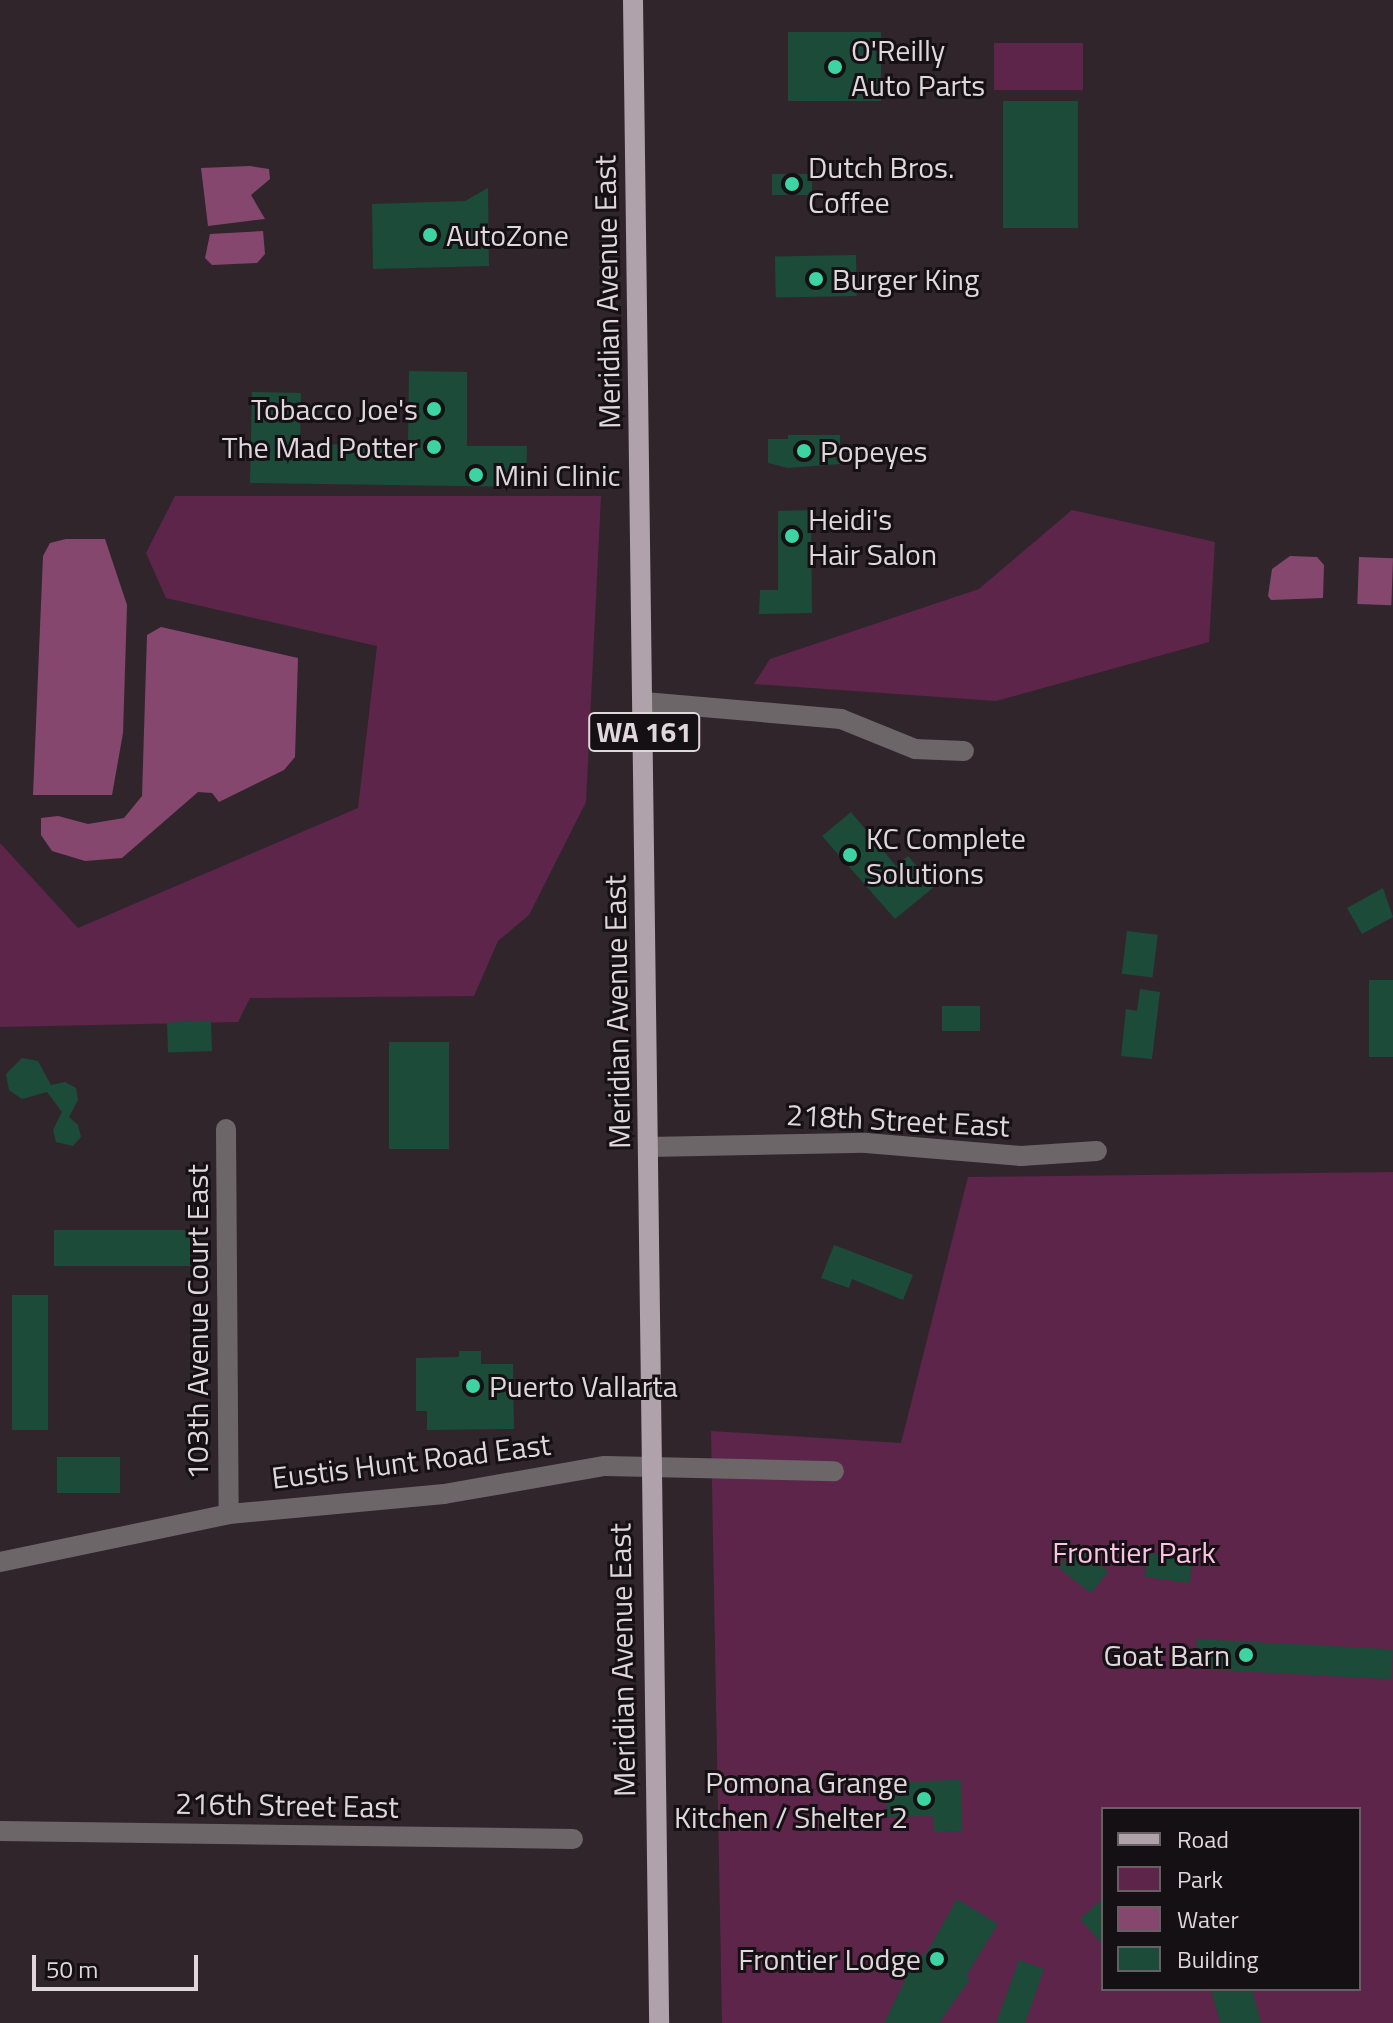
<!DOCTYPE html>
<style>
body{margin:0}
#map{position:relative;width:1393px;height:2023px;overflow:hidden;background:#31252c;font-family:"Titillium Web",sans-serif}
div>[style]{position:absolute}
.green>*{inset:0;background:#5d254a;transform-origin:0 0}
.water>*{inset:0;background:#86476f;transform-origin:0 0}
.building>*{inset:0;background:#1c4b39;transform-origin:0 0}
.minor>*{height:20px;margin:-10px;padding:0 10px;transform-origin:10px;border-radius:10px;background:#6c6669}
.major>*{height:20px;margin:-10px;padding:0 10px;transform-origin:10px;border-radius:10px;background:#b0a2aa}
.dots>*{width:22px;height:22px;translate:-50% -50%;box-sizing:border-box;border:4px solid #151013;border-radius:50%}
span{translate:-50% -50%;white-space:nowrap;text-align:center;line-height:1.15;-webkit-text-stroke:6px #151013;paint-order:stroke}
.shield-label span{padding:2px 6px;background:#151013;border:2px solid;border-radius:6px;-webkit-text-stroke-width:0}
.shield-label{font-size:28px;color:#dfd7db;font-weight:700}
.poi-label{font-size:30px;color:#dfd7db}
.left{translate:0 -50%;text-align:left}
.right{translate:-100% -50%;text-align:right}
.street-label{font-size:30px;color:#dfd7db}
.park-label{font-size:30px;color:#fbc2e4}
.legend{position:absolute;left:1101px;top:1807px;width:260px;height:184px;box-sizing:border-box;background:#151013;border:2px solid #666063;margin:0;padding:10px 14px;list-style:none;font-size:24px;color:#dfd7db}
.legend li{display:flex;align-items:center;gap:16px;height:40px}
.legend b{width:40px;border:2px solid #666063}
.scale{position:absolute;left:32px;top:1955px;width:166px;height:36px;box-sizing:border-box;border:4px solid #dfd7db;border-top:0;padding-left:10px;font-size:24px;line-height:28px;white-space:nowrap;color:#dfd7db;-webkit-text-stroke:6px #151013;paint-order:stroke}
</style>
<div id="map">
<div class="green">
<div style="left:1083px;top:43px;width:47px;height:89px;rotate:90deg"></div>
<div style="clip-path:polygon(175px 496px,601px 496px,586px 802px,529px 915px,498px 941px,474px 996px,250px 998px,238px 1022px,0 1027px,0 843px,78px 928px,358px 808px,377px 646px,166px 598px,146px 553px)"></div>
<div style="clip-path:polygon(1072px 510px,1215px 542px,1209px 642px,996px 701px,754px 684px,770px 659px,979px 589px)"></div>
<div style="clip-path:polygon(evenodd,1393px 1172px,1393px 2023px,722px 2023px,711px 1431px,901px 1443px,968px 1177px,1393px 1172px,1103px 1809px,1359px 1809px,1359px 1989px,1103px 1989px,1103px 1809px)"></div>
</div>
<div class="water">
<div style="clip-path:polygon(250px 166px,269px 169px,270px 179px,251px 195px,265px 219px,208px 226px,201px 168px)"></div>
<div style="clip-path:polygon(263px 231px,265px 254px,257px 263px,212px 265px,205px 258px,210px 234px)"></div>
<div style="clip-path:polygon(66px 539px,105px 539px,127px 605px,123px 733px,112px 795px,33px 795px,43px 556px,50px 543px)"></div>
<div style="clip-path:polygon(1290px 556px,1317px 557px,1324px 565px,1323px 598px,1271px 600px,1268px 596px,1272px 569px)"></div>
<div style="left:1359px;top:557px;width:34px;height:47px;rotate:2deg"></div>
<div style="clip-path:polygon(161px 627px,298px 658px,295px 757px,284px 770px,219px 802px,212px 793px,198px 792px,122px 858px,85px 861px,52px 851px,41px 835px,41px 818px,58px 816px,88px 824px,124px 818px,142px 796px,147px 635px)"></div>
</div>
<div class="building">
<div style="left:881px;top:32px;width:69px;height:93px;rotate:90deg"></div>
<div style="left:1003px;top:101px;width:75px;height:127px"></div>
<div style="left:772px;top:174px;width:40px;height:21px"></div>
<div style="clip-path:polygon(488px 188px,489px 266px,373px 269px,372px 204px,465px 201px)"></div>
<div style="left:856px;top:255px;width:41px;height:81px;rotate:89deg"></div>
<div style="clip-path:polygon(409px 371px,467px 372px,467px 446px,527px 446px,526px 487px,250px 483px,252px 392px,301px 393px,300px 444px,408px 445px)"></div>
<div style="clip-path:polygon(788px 435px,840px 435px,840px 464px,788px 468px,768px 463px,768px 439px,788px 439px)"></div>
<div style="clip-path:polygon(811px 510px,812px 613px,759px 614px,760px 590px,778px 590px,778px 511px)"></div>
<div style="clip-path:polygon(851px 812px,896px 866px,908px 856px,934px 887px,895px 919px,822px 836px)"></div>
<div style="clip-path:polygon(1383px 888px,1393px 917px,1362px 934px,1347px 908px)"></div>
<div style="left:1127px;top:931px;width:31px;height:43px;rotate:7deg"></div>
<div style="left:1393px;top:980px;width:77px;height:24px;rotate:90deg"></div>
<div style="clip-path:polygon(1140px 989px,1160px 992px,1152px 1059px,1121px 1056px,1126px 1009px,1137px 1011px)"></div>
<div style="left:942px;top:1006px;width:38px;height:25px"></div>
<div style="left:211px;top:1021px;width:30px;height:44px;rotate:88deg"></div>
<div style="left:389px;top:1042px;width:60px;height:107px"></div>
<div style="clip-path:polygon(22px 1058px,38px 1061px,51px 1085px,65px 1082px,76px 1088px,78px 1100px,69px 1117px,78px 1125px,81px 1137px,73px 1146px,56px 1142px,53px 1130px,62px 1112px,47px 1092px,22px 1099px,9px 1090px,6px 1074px)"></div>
<div style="left:190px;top:1230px;width:36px;height:136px;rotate:90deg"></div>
<div style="clip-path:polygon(834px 1245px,913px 1275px,903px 1300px,852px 1279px,849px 1288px,821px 1278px)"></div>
<div style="left:48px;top:1295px;width:135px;height:36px;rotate:90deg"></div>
<div style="clip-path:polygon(459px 1351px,481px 1351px,481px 1364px,513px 1364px,514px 1429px,427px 1430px,427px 1411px,416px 1411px,416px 1358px,459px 1357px)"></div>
<div style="left:120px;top:1457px;width:36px;height:63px;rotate:90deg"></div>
<div style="left:1076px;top:1546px;width:41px;height:28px;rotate:38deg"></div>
<div style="left:1148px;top:1553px;width:45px;height:24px;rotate:8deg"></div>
<div style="left:1197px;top:1639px;width:196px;height:30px;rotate:3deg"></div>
<div style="clip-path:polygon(961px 1780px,962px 1831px,934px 1832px,933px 1816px,887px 1817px,886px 1782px)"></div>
<div style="clip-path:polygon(1103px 1898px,1103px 1945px,1080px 1919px)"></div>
<div style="clip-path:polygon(957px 1899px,998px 1924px,966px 1976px,970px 1979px,939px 2023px,884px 2023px,906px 1978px,893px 1962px,911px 1949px,919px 1957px,927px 1952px)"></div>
<div style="clip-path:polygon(1019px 1960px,1044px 1969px,1025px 2023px,996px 2023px)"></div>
<div style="clip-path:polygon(1211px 1989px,1252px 1989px,1261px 2023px,1220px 2023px)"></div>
</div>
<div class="minor">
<div style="left:644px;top:702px;width:198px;rotate:4.9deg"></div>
<div style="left:841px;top:719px;width:80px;rotate:22.1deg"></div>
<div style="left:915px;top:749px;width:49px;rotate:2.3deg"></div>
<div style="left:226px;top:1129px;width:385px;rotate:89.6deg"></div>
<div style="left:648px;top:1147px;width:218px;rotate:-1.1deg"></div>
<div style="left:866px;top:1143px;width:156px;rotate:4.8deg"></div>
<div style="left:1021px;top:1156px;width:76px;rotate:-3.8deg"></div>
<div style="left:0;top:1562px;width:234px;rotate:-11.8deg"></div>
<div style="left:229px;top:1514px;width:216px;rotate:-5.3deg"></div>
<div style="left:444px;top:1494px;width:163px;rotate:-9.9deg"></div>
<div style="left:605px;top:1466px;width:229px;rotate:1.3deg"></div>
<div style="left:0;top:1831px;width:573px;rotate:0.8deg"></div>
</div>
<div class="major">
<div style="left:633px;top:0;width:2023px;rotate:89.26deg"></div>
</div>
<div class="dots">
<div style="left:835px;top:67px;background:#3ed4a2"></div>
<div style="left:792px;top:184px;background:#3ed4a2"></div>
<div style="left:430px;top:235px;background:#3ed4a2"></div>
<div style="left:816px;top:279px;background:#3ed4a2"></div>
<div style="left:434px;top:409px;background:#3ed4a2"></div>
<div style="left:434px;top:447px;background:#3ed4a2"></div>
<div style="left:804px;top:451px;background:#3ed4a2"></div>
<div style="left:476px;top:475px;background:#3ed4a2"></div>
<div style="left:792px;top:536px;background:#3ed4a2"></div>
<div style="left:850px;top:855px;background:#3ed4a2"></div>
<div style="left:473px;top:1386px;background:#3ed4a2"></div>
<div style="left:1246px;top:1655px;background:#3ed4a2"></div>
<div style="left:924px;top:1799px;background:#3ed4a2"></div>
<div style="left:937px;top:1959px;background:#3ed4a2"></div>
</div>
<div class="shield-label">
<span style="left:644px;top:732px">WA 161</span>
</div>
<div class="poi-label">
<span class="left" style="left:851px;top:67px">O'Reilly<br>Auto Parts</span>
<span class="left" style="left:808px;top:184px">Dutch Bros.<br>Coffee</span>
<span class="left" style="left:446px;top:235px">AutoZone</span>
<span class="left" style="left:832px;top:279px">Burger King</span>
<span class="right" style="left:418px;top:409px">Tobacco Joe's</span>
<span class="right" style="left:418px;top:447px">The Mad Potter</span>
<span class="left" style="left:820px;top:451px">Popeyes</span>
<span class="left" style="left:494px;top:475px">Mini Clinic</span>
<span class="left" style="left:808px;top:536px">Heidi's<br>Hair Salon</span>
<span class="left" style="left:866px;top:855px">KC Complete<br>Solutions</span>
<span class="left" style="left:489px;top:1386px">Puerto Vallarta</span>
<span class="right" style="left:1230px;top:1655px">Goat Barn</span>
<span class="right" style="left:908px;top:1799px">Pomona Grange<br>Kitchen / Shelter 2</span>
<span class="right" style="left:921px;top:1959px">Frontier Lodge</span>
</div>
<div class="street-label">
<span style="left:607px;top:292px;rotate:-91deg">Meridian Avenue East</span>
<span style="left:617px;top:1012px;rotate:-91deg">Meridian Avenue East</span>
<span style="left:898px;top:1120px;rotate:3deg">218th Street East</span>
<span style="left:197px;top:1322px;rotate:-90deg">103th Avenue Court East</span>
<span style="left:411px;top:1461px;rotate:-7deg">Eustis Hunt Road East</span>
<span style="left:622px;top:1660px;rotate:-91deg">Meridian Avenue East</span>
<span style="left:287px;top:1805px;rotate:1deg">216th Street East</span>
</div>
<div class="park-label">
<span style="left:1134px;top:1552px">Frontier Park</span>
</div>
<ul class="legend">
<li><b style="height:10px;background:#b0a2aa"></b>Road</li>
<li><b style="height:22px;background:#5d254a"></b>Park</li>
<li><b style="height:22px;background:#86476f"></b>Water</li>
<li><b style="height:22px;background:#1c4b39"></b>Building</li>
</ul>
<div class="scale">50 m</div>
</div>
